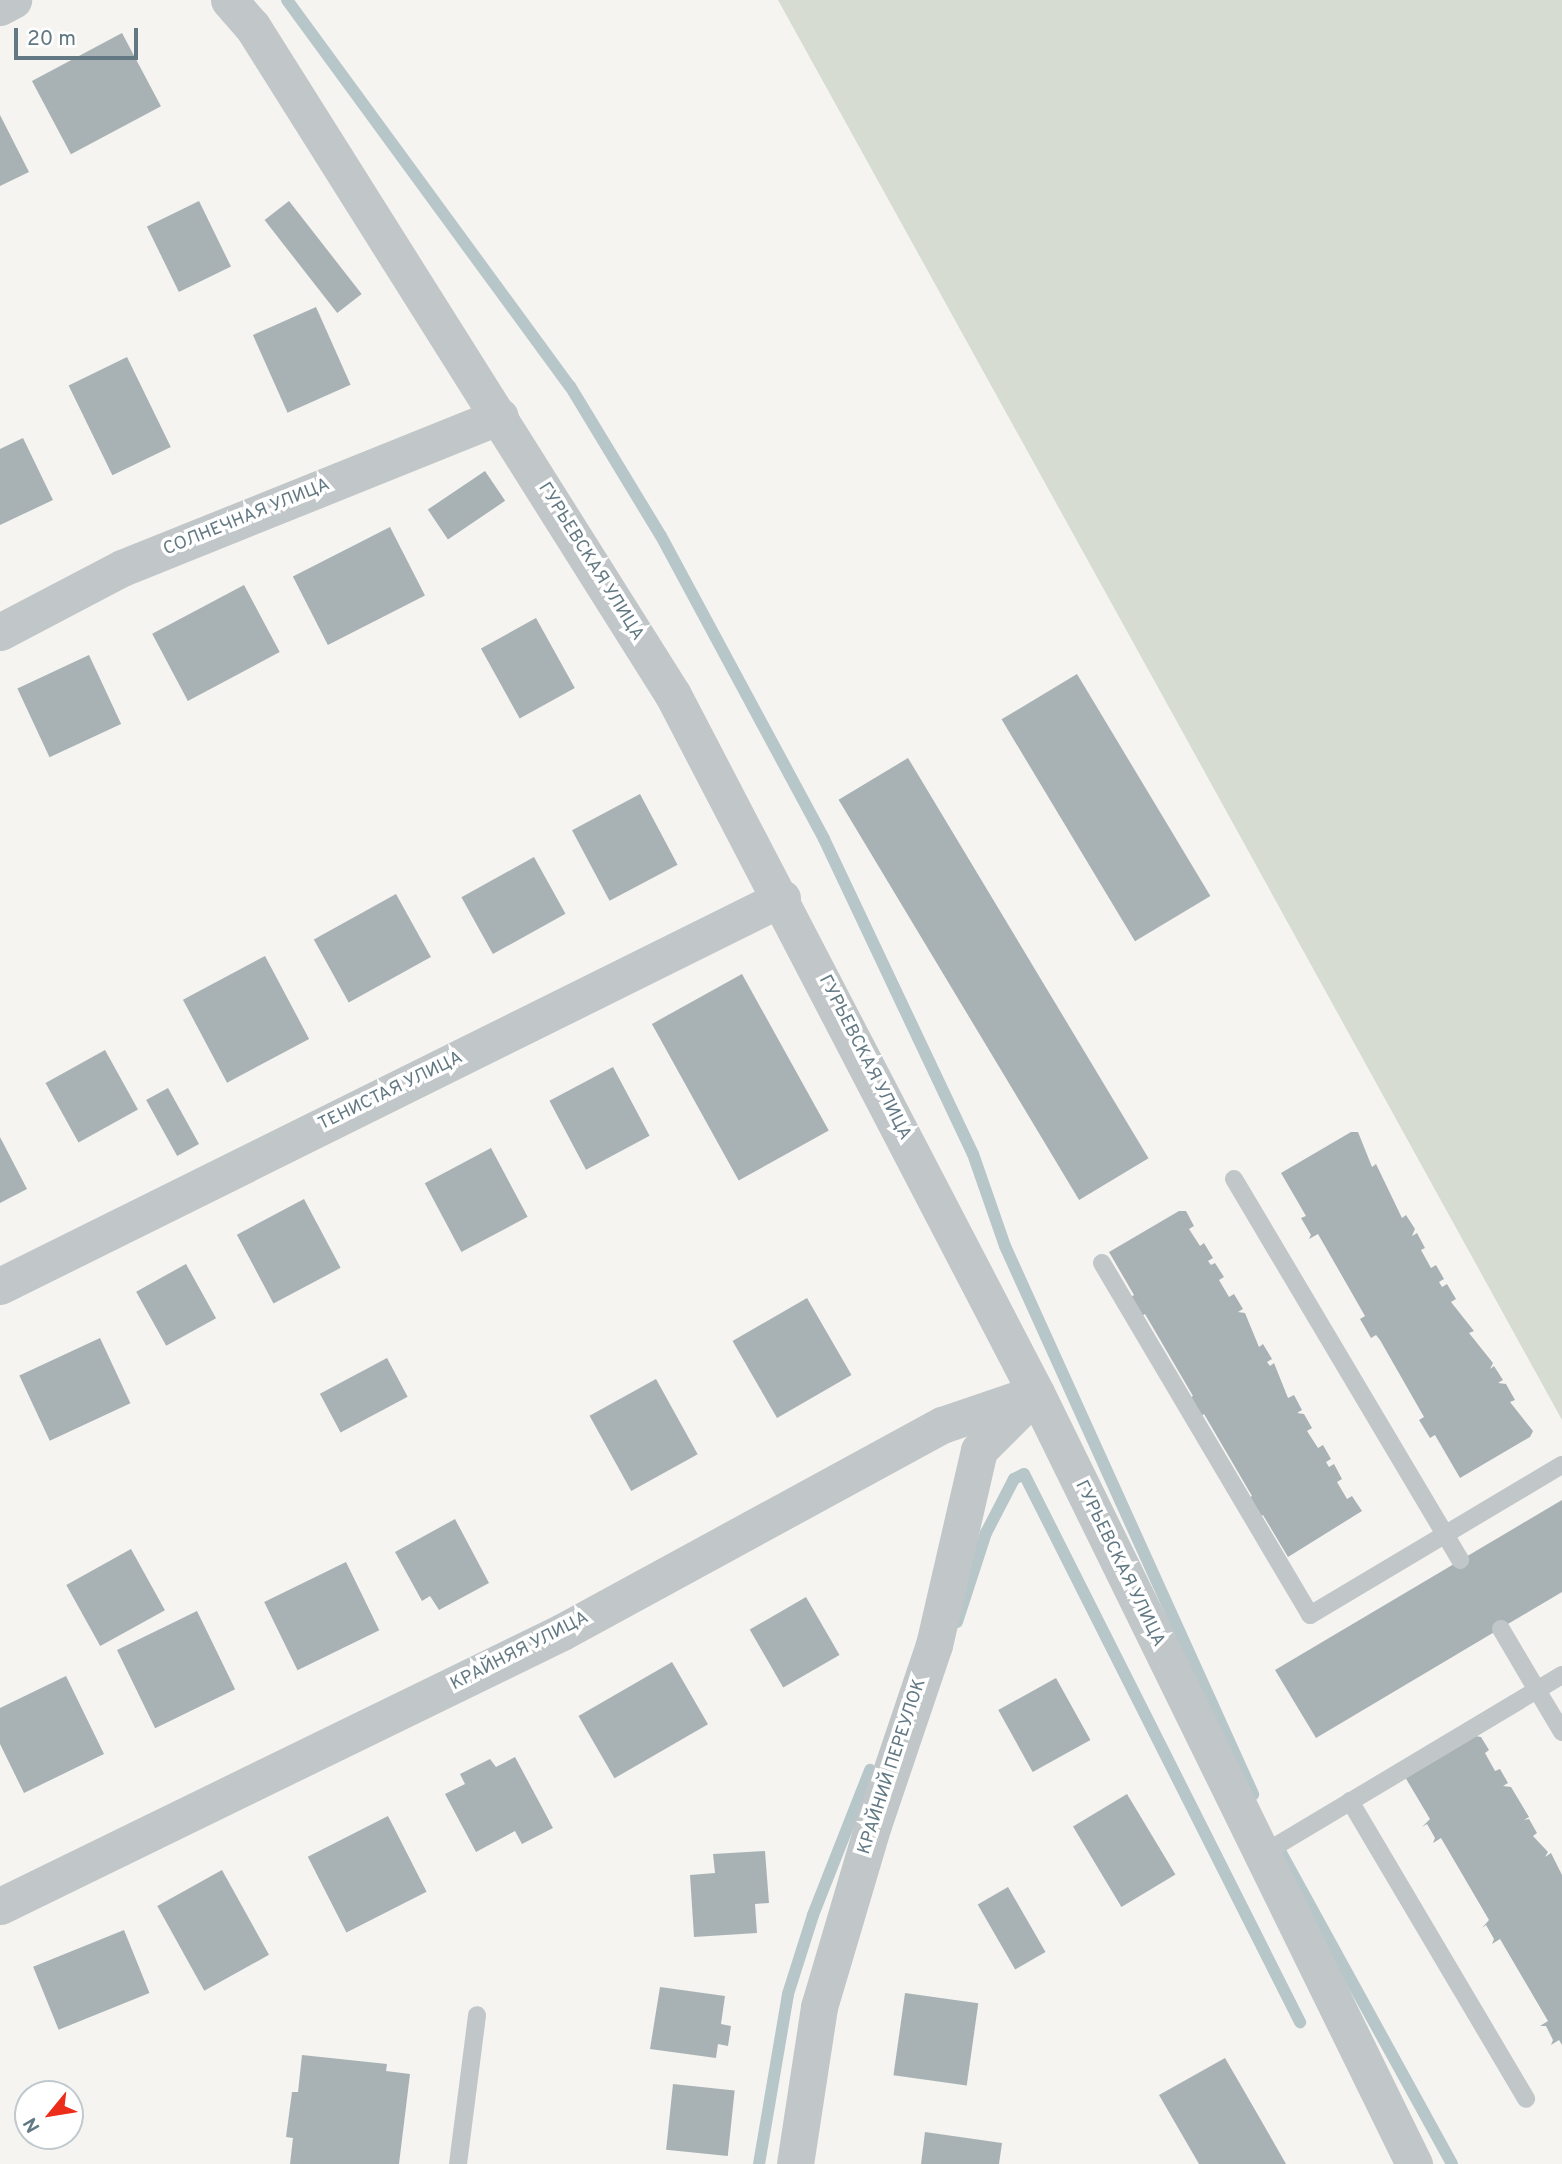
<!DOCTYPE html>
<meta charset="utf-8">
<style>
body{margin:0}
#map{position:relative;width:1562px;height:2164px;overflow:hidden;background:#f5f4f0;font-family:Overpass,sans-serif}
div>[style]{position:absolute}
.green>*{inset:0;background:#d6dcd1}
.stream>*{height:12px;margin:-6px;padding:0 6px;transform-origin:6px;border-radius:6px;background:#b7c6c9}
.building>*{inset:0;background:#a8b2b5;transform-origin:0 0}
.service>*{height:18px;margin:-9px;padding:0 9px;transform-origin:9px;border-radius:9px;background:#c1c6c8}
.minor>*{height:37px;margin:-18.5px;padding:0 18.5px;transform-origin:18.5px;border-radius:18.5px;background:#c1c6c8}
span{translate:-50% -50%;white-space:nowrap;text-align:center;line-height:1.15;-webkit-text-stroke:7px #fff;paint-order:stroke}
.street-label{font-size:18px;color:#627983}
.north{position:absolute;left:14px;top:2080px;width:70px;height:70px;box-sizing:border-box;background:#fff;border:2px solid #c0c9cd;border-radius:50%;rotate:240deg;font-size:19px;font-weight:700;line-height:28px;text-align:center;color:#627983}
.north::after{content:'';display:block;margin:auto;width:24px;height:32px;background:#ec2d19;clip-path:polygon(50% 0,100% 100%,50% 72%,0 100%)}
.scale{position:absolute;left:14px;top:28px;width:124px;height:32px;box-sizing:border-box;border:4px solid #627983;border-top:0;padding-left:9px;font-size:21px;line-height:24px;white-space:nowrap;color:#627983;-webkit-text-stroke:5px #fff;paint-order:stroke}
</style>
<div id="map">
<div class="green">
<div style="clip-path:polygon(778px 0,1562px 0,1562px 1420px,1160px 691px)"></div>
</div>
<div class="stream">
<div style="left:287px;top:0;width:479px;rotate:53.8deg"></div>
<div style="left:570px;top:386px;width:175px;rotate:58.8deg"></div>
<div style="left:661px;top:536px;width:344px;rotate:61.7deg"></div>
<div style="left:824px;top:839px;width:348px;rotate:64.7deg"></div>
<div style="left:973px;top:1154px;width:97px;rotate:70.8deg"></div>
<div style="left:1005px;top:1246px;width:602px;rotate:65.65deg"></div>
<div style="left:957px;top:1622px;width:94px;rotate:-72deg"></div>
<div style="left:986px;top:1533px;width:61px;rotate:-62.6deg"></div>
<div style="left:1014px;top:1479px;width:11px;rotate:-27deg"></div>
<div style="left:1024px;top:1474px;width:614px;rotate:63.27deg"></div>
<div style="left:1280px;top:1851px;width:357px;rotate:61.2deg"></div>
<div style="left:759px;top:2164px;width:172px;rotate:-80.3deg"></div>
<div style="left:788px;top:1994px;width:83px;rotate:-72.4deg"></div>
<div style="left:813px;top:1915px;width:156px;rotate:-68.5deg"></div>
</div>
<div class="building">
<div style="left:122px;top:33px;width:83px;height:102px;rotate:62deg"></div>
<div style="clip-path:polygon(0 115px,29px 172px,0 186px)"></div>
<div style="left:199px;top:201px;width:73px;height:58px;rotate:64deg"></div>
<div style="left:289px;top:201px;width:118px;height:31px;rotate:52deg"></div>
<div style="left:316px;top:307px;width:85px;height:69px;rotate:66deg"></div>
<div style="left:127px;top:357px;width:100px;height:65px;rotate:64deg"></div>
<div style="clip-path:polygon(23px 438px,53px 500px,0 525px,0 449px)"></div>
<div style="left:485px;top:471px;width:36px;height:69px;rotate:56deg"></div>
<div style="left:390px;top:527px;width:77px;height:109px;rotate:63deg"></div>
<div style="left:244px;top:585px;width:76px;height:104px;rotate:62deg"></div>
<div style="left:536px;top:618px;width:80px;height:63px;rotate:61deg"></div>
<div style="left:89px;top:655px;width:76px;height:79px;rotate:65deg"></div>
<div style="left:1077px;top:674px;width:259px;height:88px;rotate:59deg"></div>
<div style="left:908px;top:758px;width:467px;height:81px;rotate:59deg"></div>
<div style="left:640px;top:794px;width:80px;height:77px;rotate:62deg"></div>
<div style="left:534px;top:857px;width:65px;height:83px;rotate:61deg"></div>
<div style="left:396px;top:894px;width:72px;height:94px;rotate:61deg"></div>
<div style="left:265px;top:956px;width:94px;height:93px;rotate:62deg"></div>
<div style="left:742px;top:974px;width:179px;height:103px;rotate:61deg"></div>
<div style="left:105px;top:1050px;width:68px;height:68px;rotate:61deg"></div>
<div style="left:613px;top:1067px;width:78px;height:72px;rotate:62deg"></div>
<div style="left:168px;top:1088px;width:64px;height:25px;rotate:61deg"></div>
<div style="clip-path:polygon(1351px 1132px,1358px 1132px,1372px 1167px,1376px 1164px,1402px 1218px,1406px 1215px,1415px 1229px,1412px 1236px,1417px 1233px,1425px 1248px,1421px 1250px,1431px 1268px,1436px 1265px,1444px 1279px,1439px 1282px,1442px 1287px,1447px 1284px,1456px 1299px,1451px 1302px,1474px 1331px,1469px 1333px,1493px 1363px,1490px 1369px,1494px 1366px,1503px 1380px,1498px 1383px,1506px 1384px,1515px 1400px,1510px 1402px,1533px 1431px,1530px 1437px,1460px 1478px,1435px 1435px,1430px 1438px,1419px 1420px,1424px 1417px,1380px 1340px,1376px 1335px,1371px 1338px,1360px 1319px,1365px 1316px,1318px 1234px,1309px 1239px,1311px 1235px,1301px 1218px,1306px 1216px,1281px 1173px)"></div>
<div style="clip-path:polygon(0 1137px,27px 1189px,0 1203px)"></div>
<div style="left:491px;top:1148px;width:78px;height:75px;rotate:62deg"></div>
<div style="left:304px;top:1199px;width:78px;height:76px;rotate:62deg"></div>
<div style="clip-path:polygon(1179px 1211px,1186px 1211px,1194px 1226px,1189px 1229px,1200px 1246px,1204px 1243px,1213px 1258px,1208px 1261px,1211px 1265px,1215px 1263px,1224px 1277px,1219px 1280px,1229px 1297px,1234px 1294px,1243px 1309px,1238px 1312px,1245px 1313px,1259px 1347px,1263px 1344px,1272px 1359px,1267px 1362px,1270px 1366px,1274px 1363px,1288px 1398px,1294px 1395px,1302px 1410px,1297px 1413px,1304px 1414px,1312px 1428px,1307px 1431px,1318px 1448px,1323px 1445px,1331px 1459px,1326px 1462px,1329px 1467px,1334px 1464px,1342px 1479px,1337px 1482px,1347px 1499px,1352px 1496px,1362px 1511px,1288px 1557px,1263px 1515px,1258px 1518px,1240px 1504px,1252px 1496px,1204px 1414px,1200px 1417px,1181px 1403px,1193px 1396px,1145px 1314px,1140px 1317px,1129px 1298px,1134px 1295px,1109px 1252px)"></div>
<div style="left:186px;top:1264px;width:62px;height:57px;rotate:61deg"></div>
<div style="left:807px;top:1298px;width:89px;height:86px;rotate:60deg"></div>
<div style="left:100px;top:1338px;width:72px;height:89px;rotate:65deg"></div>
<div style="left:387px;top:1358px;width:44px;height:76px;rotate:62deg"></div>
<div style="left:656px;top:1379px;width:86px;height:76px;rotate:61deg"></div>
<div style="clip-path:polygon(1562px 1500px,1562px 1592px,1316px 1738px,1275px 1670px)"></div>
<div style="clip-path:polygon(455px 1519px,489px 1583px,439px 1610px,430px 1596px,422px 1601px,395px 1552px)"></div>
<div style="left:131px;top:1549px;width:70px;height:74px;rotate:61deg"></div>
<div style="left:346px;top:1562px;width:76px;height:91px;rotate:64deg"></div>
<div style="left:806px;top:1597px;width:67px;height:65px;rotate:60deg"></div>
<div style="left:197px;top:1611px;width:87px;height:89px;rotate:64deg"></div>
<div style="left:672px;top:1662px;width:72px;height:108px;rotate:60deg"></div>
<div style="clip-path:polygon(66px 1676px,104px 1754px,24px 1793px,0 1744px,0 1708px)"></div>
<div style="left:1056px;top:1678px;width:71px;height:66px;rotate:61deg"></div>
<div style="clip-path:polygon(1475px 1736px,1481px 1737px,1489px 1750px,1485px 1753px,1495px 1771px,1500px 1769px,1508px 1783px,1503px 1786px,1511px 1787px,1529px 1817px,1524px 1820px,1529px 1819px,1537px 1833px,1533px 1836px,1548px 1852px,1545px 1857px,1551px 1853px,1562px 1875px,1562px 2045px,1559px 2040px,1551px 2045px,1553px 2040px,1546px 2026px,1540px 2026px,1548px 2021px,1500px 1939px,1492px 1944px,1494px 1939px,1486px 1925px,1482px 1928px,1489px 1920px,1441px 1838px,1433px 1843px,1435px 1838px,1427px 1824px,1422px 1827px,1430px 1819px,1405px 1777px)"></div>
<div style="clip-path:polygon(515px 1757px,553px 1828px,522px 1844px,515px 1831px,476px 1852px,445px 1794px,465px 1784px,460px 1774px,490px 1759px,496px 1767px)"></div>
<div style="left:1127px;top:1794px;width:94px;height:63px;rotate:59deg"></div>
<div style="left:388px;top:1816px;width:85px;height:90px;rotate:63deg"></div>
<div style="clip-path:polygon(765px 1851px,769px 1903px,755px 1904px,757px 1933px,694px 1937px,690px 1875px,715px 1873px,713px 1854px)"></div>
<div style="left:222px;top:1870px;width:97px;height:74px;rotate:61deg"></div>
<div style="left:1008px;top:1887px;width:75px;height:35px;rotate:60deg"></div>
<div style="left:124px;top:1930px;width:68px;height:98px;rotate:68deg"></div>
<div style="clip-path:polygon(660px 1987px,725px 1996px,721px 2024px,731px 2026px,728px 2046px,718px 2044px,716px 2058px,650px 2049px)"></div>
<div style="left:905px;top:1993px;width:74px;height:83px;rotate:8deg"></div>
<div style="clip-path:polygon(302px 2055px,387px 2064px,386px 2071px,410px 2074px,399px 2164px,290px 2164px,293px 2138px,286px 2137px,292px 2092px,298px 2092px)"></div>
<div style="clip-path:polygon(1225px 2058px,1258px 2115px,1286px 2164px,1199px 2164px,1159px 2095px)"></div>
<div style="left:673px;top:2084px;width:62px;height:66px;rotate:6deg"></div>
<div style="clip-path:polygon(925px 2132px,1002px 2143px,999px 2164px,921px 2164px)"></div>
</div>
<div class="service">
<div style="left:1234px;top:1179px;width:443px;rotate:59.3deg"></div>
<div style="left:1102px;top:1263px;width:409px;rotate:59.4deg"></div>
<div style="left:1310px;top:1615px;width:293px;rotate:-30.8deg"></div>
<div style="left:1501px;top:1629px;width:71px;rotate:59.5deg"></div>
<div style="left:1537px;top:1690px;width:29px;rotate:-31deg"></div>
<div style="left:1350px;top:1801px;width:346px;rotate:59.4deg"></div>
<div style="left:1261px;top:1855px;width:322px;rotate:-30.9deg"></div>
<div style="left:1537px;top:1690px;width:49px;rotate:59.2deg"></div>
<div style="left:458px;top:2164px;width:150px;rotate:-82.7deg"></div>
</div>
<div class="minor">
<div style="left:229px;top:0;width:35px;rotate:49deg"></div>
<div style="left:252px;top:26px;width:790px;rotate:57.82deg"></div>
<div style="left:673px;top:695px;width:787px;rotate:62.52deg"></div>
<div style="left:1036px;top:1393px;width:859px;rotate:63.88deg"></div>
<div style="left:0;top:7px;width:15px;rotate:-28deg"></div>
<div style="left:0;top:632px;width:138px;rotate:-27.7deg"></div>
<div style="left:122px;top:568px;width:407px;rotate:-21.9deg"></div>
<div style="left:0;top:1286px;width:873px;rotate:-26.39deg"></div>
<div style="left:0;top:1906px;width:625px;rotate:-25.99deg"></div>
<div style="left:562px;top:1632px;width:433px;rotate:-28.6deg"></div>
<div style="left:942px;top:1425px;width:99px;rotate:-18.8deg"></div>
<div style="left:795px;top:2164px;width:159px;rotate:-81.3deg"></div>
<div style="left:819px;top:2007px;width:190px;rotate:-73.5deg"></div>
<div style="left:873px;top:1825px;width:190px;rotate:-71.3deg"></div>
<div style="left:934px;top:1645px;width:200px;rotate:-77deg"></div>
<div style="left:979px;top:1450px;width:72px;rotate:-45deg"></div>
</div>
<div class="street-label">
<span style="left:247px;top:518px;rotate:-22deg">СОЛНЕЧНАЯ УЛИЦА</span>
<span style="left:590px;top:562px;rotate:58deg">ГУРЬЕВСКАЯ УЛИЦА</span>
<span style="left:864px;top:1058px;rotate:63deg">ГУРЬЕВСКАЯ УЛИЦА</span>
<span style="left:391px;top:1092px;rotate:-26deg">ТЕНИСТАЯ УЛИЦА</span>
<span style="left:1119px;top:1564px;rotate:64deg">ГУРЬЕВСКАЯ УЛИЦА</span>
<span style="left:520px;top:1652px;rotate:-27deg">КРАЙНЯЯ УЛИЦА</span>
<span style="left:893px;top:1767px;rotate:-72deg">КРАЙНИЙ ПЕРЕУЛОК</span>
</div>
<div class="north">N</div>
<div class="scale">20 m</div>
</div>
